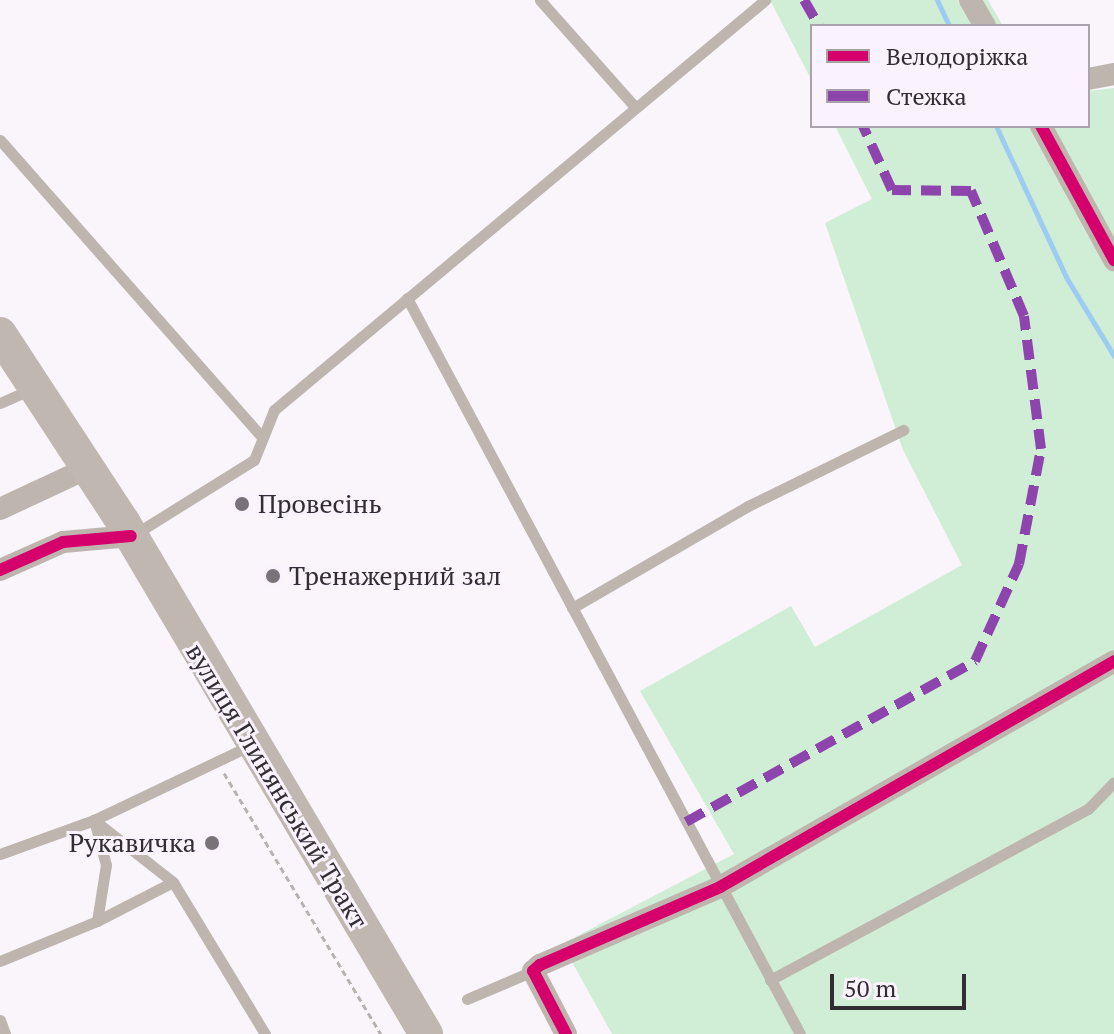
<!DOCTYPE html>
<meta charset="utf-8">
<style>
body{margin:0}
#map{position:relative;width:1114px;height:1034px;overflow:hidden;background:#f9f5fa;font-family:"PT Serif",serif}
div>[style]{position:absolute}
.green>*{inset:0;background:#d0edd5}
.stream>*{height:5px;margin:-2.5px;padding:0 2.5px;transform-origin:2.5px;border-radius:2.5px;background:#9cccf2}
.path>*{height:3px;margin-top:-1.5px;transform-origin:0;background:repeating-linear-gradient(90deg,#b8b3b0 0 6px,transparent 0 10px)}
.service>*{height:11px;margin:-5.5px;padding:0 5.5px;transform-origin:5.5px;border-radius:5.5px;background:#beb5ae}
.minor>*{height:22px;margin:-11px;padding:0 11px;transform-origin:11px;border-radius:11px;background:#beb5ae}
.primary>*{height:34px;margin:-17px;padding:0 17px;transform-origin:17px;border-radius:17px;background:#c0b7b1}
.quiet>*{height:10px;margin-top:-5px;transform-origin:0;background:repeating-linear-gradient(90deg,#8e44ad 0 20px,transparent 0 30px)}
.cycleway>*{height:12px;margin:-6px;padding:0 6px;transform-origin:6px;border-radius:6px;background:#d6006c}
.dots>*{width:22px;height:22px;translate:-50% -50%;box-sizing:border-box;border:4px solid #faf2fd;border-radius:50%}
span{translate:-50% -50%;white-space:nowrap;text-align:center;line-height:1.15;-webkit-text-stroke:6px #faf2fd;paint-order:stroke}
.poi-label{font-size:26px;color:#312d32}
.left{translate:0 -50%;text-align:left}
.right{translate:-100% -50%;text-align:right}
.street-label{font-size:26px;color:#312d32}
.legend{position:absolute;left:810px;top:24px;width:280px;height:104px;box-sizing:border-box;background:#faf2fd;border:2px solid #aaa3ac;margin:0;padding:10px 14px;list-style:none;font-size:24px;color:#312d32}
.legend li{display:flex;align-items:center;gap:16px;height:40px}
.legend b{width:40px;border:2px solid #aaa3ac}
.scale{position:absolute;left:830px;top:974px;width:136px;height:36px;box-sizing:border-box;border:4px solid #312d32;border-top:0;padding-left:10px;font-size:24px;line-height:28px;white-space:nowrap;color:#312d32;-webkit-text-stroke:6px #faf2fd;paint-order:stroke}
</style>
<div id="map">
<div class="green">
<div style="clip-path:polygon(770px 0,988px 0,1003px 26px,812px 26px,812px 81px)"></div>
<div style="clip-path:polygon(1114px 88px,1114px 1034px,612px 1034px,562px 944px,734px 854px,640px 691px,791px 606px,815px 647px,962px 565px,903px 450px,825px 223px,872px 199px,835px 126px,1088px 126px,1088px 91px)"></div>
</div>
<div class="stream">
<div style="left:937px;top:0;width:29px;rotate:65deg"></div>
<div style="left:996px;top:126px;width:166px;rotate:65.1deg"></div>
<div style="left:1066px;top:277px;width:92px;rotate:58.7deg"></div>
</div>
<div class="path">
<div style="left:224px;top:773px;width:305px;rotate:59deg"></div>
</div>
<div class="service">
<div style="left:540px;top:0;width:142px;rotate:48.4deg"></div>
<div style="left:0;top:140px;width:396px;rotate:48.6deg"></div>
<div style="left:407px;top:298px;width:834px;rotate:61.9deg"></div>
<div style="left:0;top:403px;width:34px;rotate:-24deg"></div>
<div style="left:135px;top:534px;width:140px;rotate:-31.9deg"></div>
<div style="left:254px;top:460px;width:54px;rotate:-68.2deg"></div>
<div style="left:274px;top:410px;width:640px;rotate:-39.86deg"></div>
<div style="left:572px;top:608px;width:203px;rotate:-30.1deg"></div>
<div style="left:748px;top:506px;width:173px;rotate:-26.1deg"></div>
<div style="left:0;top:854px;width:100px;rotate:-19.9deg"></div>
<div style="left:94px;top:820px;width:100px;rotate:38.1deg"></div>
<div style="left:173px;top:882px;width:178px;rotate:58.8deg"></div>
<div style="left:97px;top:921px;width:85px;rotate:-27.2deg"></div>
<div style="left:0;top:961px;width:105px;rotate:-22.4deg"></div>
<div style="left:97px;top:921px;width:57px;rotate:-80.9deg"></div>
<div style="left:106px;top:865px;width:47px;rotate:-104.9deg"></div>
<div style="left:94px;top:820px;width:174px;rotate:-25.5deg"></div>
<div style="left:770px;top:980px;width:361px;rotate:-28.3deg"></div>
<div style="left:1088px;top:809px;width:37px;rotate:-46deg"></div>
<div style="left:467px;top:999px;width:72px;rotate:-23deg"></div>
<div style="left:0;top:1020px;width:15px;rotate:70deg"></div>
</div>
<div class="minor">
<div style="left:970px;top:0;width:30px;rotate:60deg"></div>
<div style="left:1088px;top:79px;width:26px;rotate:-11deg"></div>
<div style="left:1041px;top:126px;width:153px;rotate:61.4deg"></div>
<div style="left:0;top:509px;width:97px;rotate:-25deg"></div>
<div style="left:0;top:570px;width:69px;rotate:-24deg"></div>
<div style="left:63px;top:542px;width:68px;rotate:-5deg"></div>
<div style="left:566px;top:1034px;width:71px;rotate:-117.6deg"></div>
<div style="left:533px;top:971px;width:9px;rotate:-41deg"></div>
<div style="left:540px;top:965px;width:196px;rotate:-23.4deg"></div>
<div style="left:720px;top:887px;width:454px;rotate:-29.8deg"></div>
</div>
<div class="primary">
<div style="left:0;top:334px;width:225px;rotate:56.8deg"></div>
<div style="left:123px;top:522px;width:595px;rotate:59.38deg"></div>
</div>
<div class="quiet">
<div style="left:804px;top:0;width:30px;rotate:60deg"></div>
<div style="left:686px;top:822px;width:331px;rotate:-29.1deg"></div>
<div style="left:975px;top:661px;width:107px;rotate:-65.6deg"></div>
<div style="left:1019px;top:564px;width:117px;rotate:-79.2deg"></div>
<div style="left:1041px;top:449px;width:134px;rotate:-97.3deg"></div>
<div style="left:1024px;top:316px;width:136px;rotate:-113deg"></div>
<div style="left:971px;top:191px;width:79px;rotate:-179.3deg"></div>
<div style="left:892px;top:190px;width:70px;rotate:-114.4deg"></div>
</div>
<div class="cycleway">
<div style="left:1041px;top:126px;width:153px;rotate:61.4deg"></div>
<div style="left:0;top:570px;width:69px;rotate:-24deg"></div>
<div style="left:63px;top:542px;width:68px;rotate:-5deg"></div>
<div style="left:566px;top:1034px;width:71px;rotate:-117.6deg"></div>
<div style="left:533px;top:971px;width:9px;rotate:-41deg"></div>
<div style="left:540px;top:965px;width:196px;rotate:-23.4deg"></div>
<div style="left:720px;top:887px;width:454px;rotate:-29.8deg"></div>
</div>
<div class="dots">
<div style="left:242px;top:504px;background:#777378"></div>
<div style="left:273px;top:576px;background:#777378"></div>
<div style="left:212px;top:843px;background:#777378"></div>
</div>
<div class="poi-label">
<span class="left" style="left:258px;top:504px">Провесінь</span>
<span class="left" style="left:289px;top:576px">Тренажерний зал</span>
<span class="right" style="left:196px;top:843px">Рукавичка</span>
</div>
<div class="street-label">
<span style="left:277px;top:786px;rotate:59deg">вулиця Глинянський Тракт</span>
</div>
<ul class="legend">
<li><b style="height:10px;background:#d6006c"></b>Велодоріжка</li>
<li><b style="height:10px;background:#8e44ad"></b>Стежка</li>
</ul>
<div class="scale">50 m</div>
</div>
